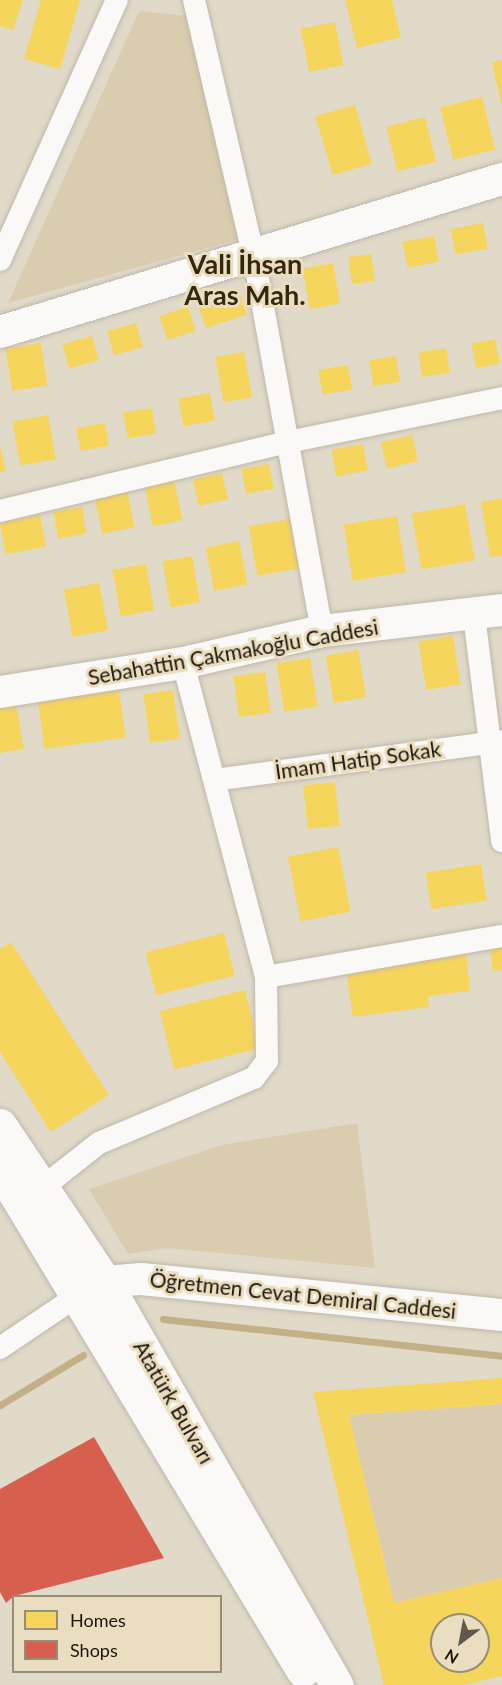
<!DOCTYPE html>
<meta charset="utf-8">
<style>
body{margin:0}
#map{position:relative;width:502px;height:1685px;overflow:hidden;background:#e1dac9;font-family:Lato,sans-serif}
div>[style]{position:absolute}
.green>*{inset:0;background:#daccae}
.homes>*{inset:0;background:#f6d55c;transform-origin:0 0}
.shops>*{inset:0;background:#d6604d}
.stream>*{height:7px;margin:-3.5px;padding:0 3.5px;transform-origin:3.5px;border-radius:3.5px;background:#c3b086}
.roads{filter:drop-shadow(0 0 2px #beb8ab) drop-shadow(0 0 2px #beb8ab)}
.street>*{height:22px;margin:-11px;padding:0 11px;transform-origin:11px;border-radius:11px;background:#faf9f7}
.secondary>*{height:32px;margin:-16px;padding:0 16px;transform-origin:16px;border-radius:16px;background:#faf9f7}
.primary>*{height:33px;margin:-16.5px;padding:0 16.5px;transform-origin:16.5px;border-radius:16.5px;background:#faf9f7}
span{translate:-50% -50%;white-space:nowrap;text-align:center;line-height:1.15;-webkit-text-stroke:6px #ebddbf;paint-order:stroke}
.street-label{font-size:21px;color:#1a150a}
.district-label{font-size:27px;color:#33280e;font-weight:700}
.legend{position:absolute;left:12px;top:1595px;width:210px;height:78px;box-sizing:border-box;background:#ebddbf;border:2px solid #978d77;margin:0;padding:8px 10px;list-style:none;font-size:18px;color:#1a150a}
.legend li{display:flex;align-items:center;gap:12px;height:30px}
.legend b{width:30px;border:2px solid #978d77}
.north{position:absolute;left:430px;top:1613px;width:60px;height:60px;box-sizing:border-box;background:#ebddbf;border:2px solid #978d77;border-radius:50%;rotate:212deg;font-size:16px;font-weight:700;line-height:24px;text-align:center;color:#1a150a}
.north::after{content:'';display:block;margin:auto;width:21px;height:27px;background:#605a4d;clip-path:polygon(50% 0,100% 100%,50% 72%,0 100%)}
</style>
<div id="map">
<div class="green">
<div style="clip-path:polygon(139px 11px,186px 16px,239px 239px,8px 303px)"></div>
<div style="clip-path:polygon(357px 1123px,375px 1268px,167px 1248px,128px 1254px,89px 1189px,222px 1145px)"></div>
<div style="clip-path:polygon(502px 1404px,502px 1578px,394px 1603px,349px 1415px)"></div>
</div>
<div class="homes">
<div style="clip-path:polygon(0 0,23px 0,13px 30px,0 26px)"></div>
<div style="clip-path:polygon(41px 0,80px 0,60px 69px,24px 59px)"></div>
<div style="clip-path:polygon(345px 0,392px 0,401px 37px,357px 48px)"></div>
<div style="left:335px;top:22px;width:44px;height:35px;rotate:79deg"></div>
<div style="clip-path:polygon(502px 60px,502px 103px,501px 103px,492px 62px)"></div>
<div style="left:482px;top:97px;width:54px;height:43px;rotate:76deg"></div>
<div style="left:355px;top:105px;width:61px;height:41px;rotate:74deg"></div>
<div style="left:425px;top:117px;width:46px;height:40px;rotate:76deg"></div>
<div style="left:483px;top:223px;width:26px;height:33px;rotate:79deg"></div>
<div style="left:434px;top:236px;width:26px;height:32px;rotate:79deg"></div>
<div style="left:371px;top:254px;width:27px;height:23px;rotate:82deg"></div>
<div style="left:333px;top:263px;width:41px;height:31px;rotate:80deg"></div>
<div style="left:239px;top:291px;width:25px;height:43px;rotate:72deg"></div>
<div style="left:188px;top:307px;width:25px;height:30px;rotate:72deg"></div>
<div style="left:136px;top:323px;width:25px;height:30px;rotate:74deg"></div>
<div style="left:92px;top:336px;width:25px;height:31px;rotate:74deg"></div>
<div style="left:495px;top:339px;width:25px;height:24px;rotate:79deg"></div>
<div style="left:41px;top:343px;width:43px;height:36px;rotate:81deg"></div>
<div style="left:446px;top:348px;width:25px;height:28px;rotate:81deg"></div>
<div style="left:244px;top:352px;width:46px;height:29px;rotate:80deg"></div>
<div style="left:396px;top:356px;width:26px;height:27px;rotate:81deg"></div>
<div style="left:348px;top:365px;width:25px;height:30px;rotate:81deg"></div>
<div style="left:210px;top:393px;width:28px;height:32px;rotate:80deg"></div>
<div style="left:152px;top:408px;width:26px;height:29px;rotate:81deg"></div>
<div style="left:48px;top:415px;width:45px;height:36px;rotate:80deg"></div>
<div style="left:105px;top:423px;width:23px;height:29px;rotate:80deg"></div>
<div style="left:412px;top:435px;width:27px;height:32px;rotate:77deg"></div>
<div style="left:363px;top:444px;width:27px;height:32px;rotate:80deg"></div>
<div style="clip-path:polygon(0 447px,6px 471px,0 472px)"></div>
<div style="left:269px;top:464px;width:25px;height:28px;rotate:79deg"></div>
<div style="left:222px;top:473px;width:27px;height:30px;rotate:77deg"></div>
<div style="left:173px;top:476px;width:45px;height:30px;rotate:78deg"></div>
<div style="left:126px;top:486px;width:42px;height:33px;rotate:78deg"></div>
<div style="clip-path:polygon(502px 498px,502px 556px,490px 557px,481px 502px)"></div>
<div style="left:465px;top:504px;width:57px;height:54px;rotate:80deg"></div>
<div style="left:82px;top:507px;width:27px;height:29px;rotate:80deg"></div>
<div style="left:40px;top:515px;width:32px;height:41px;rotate:79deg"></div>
<div style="left:397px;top:516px;width:57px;height:54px;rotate:81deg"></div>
<div style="left:291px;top:519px;width:50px;height:43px;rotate:80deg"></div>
<div style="left:239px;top:541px;width:44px;height:34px;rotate:79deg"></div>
<div style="left:192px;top:556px;width:47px;height:30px;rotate:80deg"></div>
<div style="left:146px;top:564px;width:47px;height:34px;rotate:80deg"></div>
<div style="left:99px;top:583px;width:48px;height:36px;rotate:79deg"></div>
<div style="left:453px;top:636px;width:49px;height:35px;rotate:81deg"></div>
<div style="left:358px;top:650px;width:48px;height:33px;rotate:80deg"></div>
<div style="left:310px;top:658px;width:49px;height:34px;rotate:81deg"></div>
<div style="left:265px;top:672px;width:41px;height:32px;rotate:82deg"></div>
<div style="left:119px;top:690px;width:48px;height:82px;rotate:82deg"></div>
<div style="left:173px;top:690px;width:49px;height:30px;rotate:82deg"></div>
<div style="clip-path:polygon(16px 704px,24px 749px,0 753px,0 706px)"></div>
<div style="left:335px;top:782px;width:44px;height:32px;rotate:84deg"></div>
<div style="left:338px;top:847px;width:66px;height:51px;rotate:79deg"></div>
<div style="left:481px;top:864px;width:37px;height:56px;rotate:81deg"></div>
<div style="left:224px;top:933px;width:44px;height:81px;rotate:76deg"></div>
<div style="clip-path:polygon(502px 940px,502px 970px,493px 971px,489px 942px)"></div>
<div style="clip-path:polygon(11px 942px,109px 1095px,51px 1132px,0 1052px,0 949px)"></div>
<div style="clip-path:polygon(466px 954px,470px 991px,428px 996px,429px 1007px,353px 1017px,346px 970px)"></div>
<div style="left:245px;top:990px;width:60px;height:88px;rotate:76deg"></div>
<div style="clip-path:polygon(evenodd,502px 1378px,502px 1404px,349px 1415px,394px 1603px,502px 1578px,502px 1676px,463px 1685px,384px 1685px,313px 1392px,502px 1378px,442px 1625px,478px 1625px,478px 1661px,442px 1661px,442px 1625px)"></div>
</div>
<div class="shops">
<div style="clip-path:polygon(94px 1437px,164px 1558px,14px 1596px,6px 1603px,0 1592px,0 1489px)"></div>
</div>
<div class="stream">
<div style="left:163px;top:1319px;width:341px;rotate:6.2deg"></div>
<div style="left:0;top:1405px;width:97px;rotate:-31.1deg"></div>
</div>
<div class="roads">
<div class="street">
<div style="left:194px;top:0;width:264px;rotate:76.9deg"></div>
<div style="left:254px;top:257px;width:380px;rotate:79.7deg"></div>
<div style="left:0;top:260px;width:285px;rotate:-65.8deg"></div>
<div style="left:0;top:511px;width:296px;rotate:-13.5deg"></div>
<div style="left:288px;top:442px;width:218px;rotate:-11.6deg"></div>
<div style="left:474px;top:615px;width:228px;rotate:82.9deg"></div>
<div style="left:215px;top:780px;width:290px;rotate:-7.7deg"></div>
<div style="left:266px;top:977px;width:240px;rotate:-9.9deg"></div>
<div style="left:43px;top:1187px;width:71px;rotate:-38.2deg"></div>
<div style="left:99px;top:1143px;width:168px;rotate:-22.8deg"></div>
<div style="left:254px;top:1078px;width:21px;rotate:-53deg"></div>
<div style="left:267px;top:1061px;width:84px;rotate:-90.7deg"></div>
<div style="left:266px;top:977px;width:325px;rotate:-104.8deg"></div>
<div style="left:0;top:1348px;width:93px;rotate:-34deg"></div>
</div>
<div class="secondary">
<div style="left:0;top:332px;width:525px;rotate:-16.95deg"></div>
<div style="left:0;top:692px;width:185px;rotate:-9deg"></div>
<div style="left:183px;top:663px;width:143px;rotate:-13deg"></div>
<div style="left:322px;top:631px;width:181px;rotate:-6.7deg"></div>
<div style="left:105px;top:1282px;width:36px;rotate:-5deg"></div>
<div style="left:141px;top:1279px;width:363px;rotate:5.7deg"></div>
</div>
<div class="primary">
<div style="left:0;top:1125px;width:189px;rotate:56.2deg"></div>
<div style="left:105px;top:1282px;width:465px;rotate:60.1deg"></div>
<div style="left:0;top:1169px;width:586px;rotate:58.89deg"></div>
</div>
</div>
<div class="street-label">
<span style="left:233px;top:652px;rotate:-10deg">Sebahattin Çakmakoğlu Caddesi</span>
<span style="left:358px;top:760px;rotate:-8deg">İmam Hatip Sokak</span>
<span style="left:303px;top:1295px;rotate:6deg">Öğretmen Cevat Demiral Caddesi</span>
<span style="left:174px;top:1402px;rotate:60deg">Atatürk Bulvarı</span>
</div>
<div class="district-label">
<span style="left:245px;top:279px">Vali İhsan<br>Aras Mah.</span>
</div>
<ul class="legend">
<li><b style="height:16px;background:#f6d55c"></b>Homes</li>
<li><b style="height:16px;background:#d6604d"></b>Shops</li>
</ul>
<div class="north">N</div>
</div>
